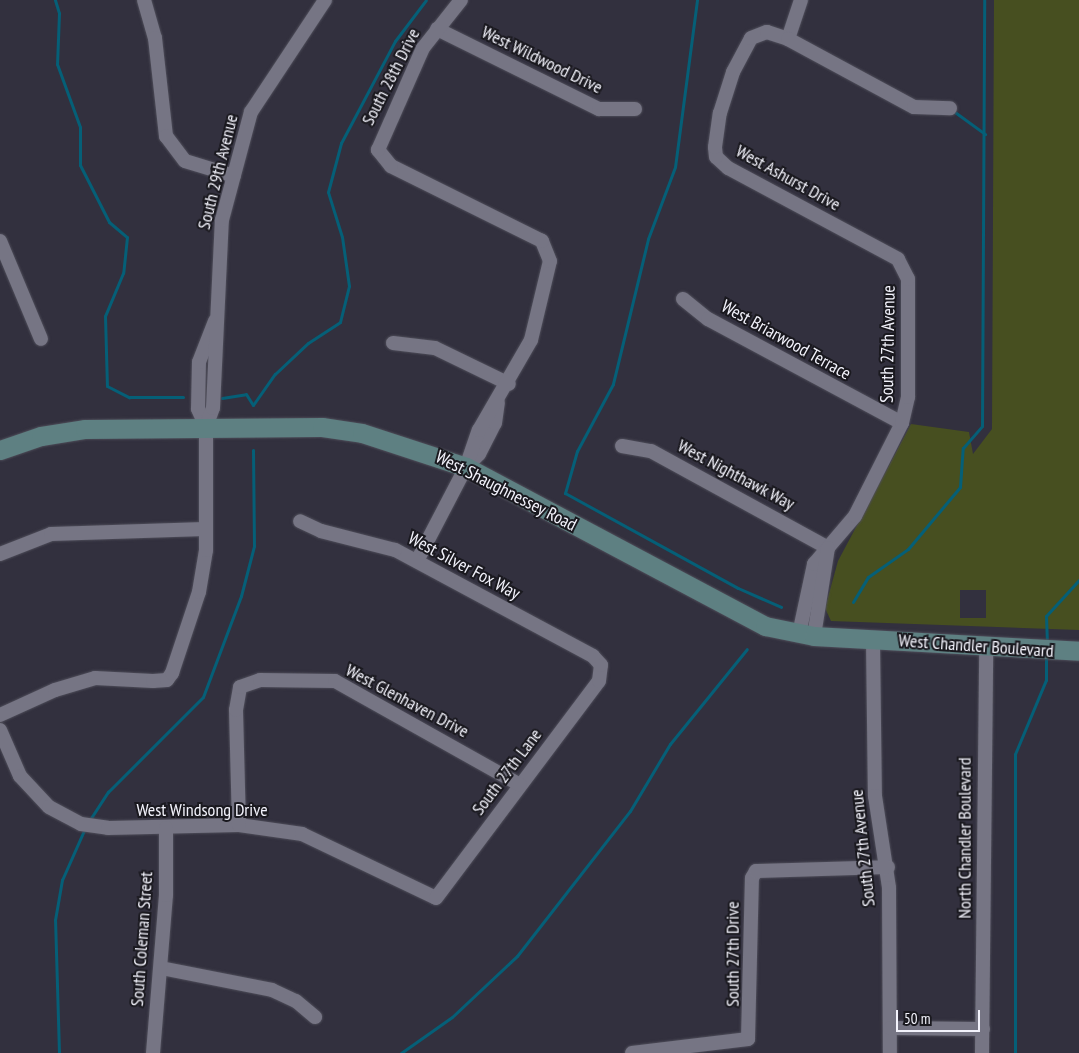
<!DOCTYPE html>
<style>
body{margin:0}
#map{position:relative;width:1079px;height:1053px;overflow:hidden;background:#32303e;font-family:"PT Sans Narrow",sans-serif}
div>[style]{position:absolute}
.green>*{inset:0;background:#474f20}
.stream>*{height:3px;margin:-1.5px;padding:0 1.5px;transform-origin:1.5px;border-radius:1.5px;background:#055f77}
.roads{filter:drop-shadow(0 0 1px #4e4d59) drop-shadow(0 0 1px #4e4d59)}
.street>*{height:14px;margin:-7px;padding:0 7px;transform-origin:7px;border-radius:7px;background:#767584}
.secondary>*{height:19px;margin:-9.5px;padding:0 9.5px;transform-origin:9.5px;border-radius:9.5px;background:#5e8082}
span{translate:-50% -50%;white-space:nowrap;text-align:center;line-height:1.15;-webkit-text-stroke:4px #1a191f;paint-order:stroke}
.street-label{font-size:18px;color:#f3f3fc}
.scale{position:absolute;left:896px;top:1010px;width:84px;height:22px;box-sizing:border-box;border:2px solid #f3f3fc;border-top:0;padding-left:6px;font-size:15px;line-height:18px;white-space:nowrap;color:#f3f3fc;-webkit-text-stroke:4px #1a191f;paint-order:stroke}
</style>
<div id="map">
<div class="green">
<div style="clip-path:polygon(evenodd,994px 0,1079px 0,1079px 630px,831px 621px,825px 608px,838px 561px,911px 424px,969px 432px,973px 454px,992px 429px,994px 0,960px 590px,986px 590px,986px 618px,960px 618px,960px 590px)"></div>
</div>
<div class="stream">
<div style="left:55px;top:0;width:14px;rotate:73deg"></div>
<div style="left:59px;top:13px;width:51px;rotate:92.2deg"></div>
<div style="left:57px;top:64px;width:67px;rotate:69.9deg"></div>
<div style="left:80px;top:127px;width:38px;rotate:90deg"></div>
<div style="left:80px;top:165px;width:64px;rotate:63deg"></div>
<div style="left:109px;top:222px;width:23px;rotate:40deg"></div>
<div style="left:127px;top:237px;width:36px;rotate:96deg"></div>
<div style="left:123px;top:273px;width:47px;rotate:112.7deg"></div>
<div style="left:105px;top:316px;width:70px;rotate:88.4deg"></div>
<div style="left:107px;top:386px;width:25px;rotate:27deg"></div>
<div style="left:129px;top:397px;width:54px"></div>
<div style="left:697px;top:0;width:168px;rotate:97.5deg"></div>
<div style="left:675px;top:167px;width:77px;rotate:110.6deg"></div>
<div style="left:648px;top:239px;width:149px;rotate:103.6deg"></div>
<div style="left:613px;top:384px;width:76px;rotate:118.2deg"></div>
<div style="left:577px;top:451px;width:44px;rotate:105.9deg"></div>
<div style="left:565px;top:493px;width:197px;rotate:28.8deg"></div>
<div style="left:738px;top:588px;width:47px;rotate:23.8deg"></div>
<div style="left:952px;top:110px;width:41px;rotate:36deg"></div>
<div style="left:222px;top:398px;width:24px;rotate:-9deg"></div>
<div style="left:246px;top:394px;width:13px;rotate:58deg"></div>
<div style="left:253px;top:405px;width:38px;rotate:-55deg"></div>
<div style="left:275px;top:374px;width:45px;rotate:-43.2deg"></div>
<div style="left:308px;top:343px;width:38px;rotate:-33deg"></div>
<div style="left:340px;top:322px;width:37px;rotate:-76deg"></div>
<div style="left:349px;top:286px;width:49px;rotate:-98.1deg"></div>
<div style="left:342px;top:237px;width:47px;rotate:-107.3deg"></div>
<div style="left:328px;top:192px;width:51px;rotate:-75.1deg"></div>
<div style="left:341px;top:143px;width:115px;rotate:-62.1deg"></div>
<div style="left:395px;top:41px;width:51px;rotate:-52.9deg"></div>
<div style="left:853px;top:602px;width:29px;rotate:-59deg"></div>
<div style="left:868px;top:577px;width:49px;rotate:-35deg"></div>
<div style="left:908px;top:549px;width:81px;rotate:-50deg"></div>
<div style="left:960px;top:487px;width:39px;rotate:-86deg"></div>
<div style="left:963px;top:448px;width:29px;rotate:-49deg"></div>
<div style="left:982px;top:426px;width:426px;rotate:-89.7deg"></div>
<div style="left:1047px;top:644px;width:28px;rotate:-92deg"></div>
<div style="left:1046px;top:616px;width:49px;rotate:-47.5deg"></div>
<div style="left:89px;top:821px;width:35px;rotate:-57deg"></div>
<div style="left:108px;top:792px;width:134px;rotate:-45deg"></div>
<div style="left:203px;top:697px;width:108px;rotate:-69.4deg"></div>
<div style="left:241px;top:596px;width:52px;rotate:-75.4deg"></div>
<div style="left:254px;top:546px;width:96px;rotate:-90.6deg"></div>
<div style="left:59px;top:1053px;width:133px;rotate:-91.7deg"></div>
<div style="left:55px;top:920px;width:41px;rotate:-80.1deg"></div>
<div style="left:62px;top:880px;width:57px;rotate:-66.1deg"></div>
<div style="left:401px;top:1053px;width:62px;rotate:-35.2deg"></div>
<div style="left:452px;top:1017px;width:89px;rotate:-43.2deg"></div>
<div style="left:517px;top:956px;width:184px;rotate:-52.1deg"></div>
<div style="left:630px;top:811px;width:78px;rotate:-59.2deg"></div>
<div style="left:670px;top:744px;width:122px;rotate:-51deg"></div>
<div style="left:1015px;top:1053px;width:299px;rotate:-90deg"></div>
<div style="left:1015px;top:754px;width:80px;rotate:-67.3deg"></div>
<div style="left:1046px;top:680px;width:25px;rotate:-90deg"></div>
</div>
<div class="roads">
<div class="street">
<div style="left:144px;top:0;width:40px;rotate:74deg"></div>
<div style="left:155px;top:38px;width:99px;rotate:83.6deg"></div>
<div style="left:166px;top:136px;width:31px;rotate:53deg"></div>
<div style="left:185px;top:161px;width:51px;rotate:17deg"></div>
<div style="left:437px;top:29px;width:181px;rotate:26.3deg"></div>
<div style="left:599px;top:109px;width:36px"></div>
<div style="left:788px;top:39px;width:41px;rotate:-71.6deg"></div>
<div style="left:0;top:241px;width:106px;rotate:67.3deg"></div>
<div style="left:683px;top:299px;width:32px;rotate:39deg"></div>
<div style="left:708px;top:319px;width:220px;rotate:28.2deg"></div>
<div style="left:393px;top:343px;width:42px;rotate:6.8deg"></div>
<div style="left:435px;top:348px;width:82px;rotate:25.9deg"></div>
<div style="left:206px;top:427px;width:20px;rotate:-114deg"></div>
<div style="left:198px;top:409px;width:47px;rotate:-88.8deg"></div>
<div style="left:199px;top:362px;width:44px;rotate:-68.7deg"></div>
<div style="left:622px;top:446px;width:29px;rotate:10deg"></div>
<div style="left:651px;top:451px;width:202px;rotate:28.7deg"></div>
<div style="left:466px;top:467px;width:18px;rotate:-45deg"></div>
<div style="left:479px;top:454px;width:35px;rotate:-63deg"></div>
<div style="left:495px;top:423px;width:21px;rotate:-82deg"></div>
<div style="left:0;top:554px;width:55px;rotate:-21.4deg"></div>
<div style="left:51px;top:534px;width:154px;rotate:-1.9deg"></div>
<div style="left:417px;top:561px;width:106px;rotate:-62.5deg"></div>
<div style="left:466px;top:467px;width:39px;rotate:-71deg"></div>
<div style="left:479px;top:430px;width:104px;rotate:-60deg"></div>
<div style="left:531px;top:340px;width:81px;rotate:-76.5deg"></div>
<div style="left:550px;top:261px;width:22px;rotate:-112deg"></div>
<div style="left:542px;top:241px;width:169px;rotate:-153.6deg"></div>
<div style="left:391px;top:166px;width:21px;rotate:-129deg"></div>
<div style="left:378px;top:150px;width:111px;rotate:-66.2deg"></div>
<div style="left:423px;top:48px;width:61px;rotate:-51.6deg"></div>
<div style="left:799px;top:634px;width:72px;rotate:-77.9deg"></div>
<div style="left:814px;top:564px;width:63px;rotate:-49.5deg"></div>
<div style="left:855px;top:516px;width:104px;rotate:-63.2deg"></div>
<div style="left:902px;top:423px;width:27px;rotate:-77deg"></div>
<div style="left:908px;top:397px;width:118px;rotate:-90deg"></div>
<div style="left:908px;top:279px;width:22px;rotate:-117deg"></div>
<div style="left:898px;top:259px;width:193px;rotate:-151.8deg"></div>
<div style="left:728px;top:168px;width:16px;rotate:-137deg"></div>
<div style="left:716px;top:157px;width:10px;rotate:-96deg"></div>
<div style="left:715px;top:147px;width:34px;rotate:-82deg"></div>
<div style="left:720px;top:113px;width:43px;rotate:-72.4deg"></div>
<div style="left:733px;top:72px;width:38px;rotate:-62deg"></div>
<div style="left:751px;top:38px;width:17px;rotate:-21deg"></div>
<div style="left:767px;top:32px;width:22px;rotate:18deg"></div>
<div style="left:788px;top:39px;width:143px;rotate:28.4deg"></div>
<div style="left:914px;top:107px;width:36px;rotate:2deg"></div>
<div style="left:814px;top:636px;width:89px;rotate:-81deg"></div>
<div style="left:873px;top:640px;width:156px;rotate:89.3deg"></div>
<div style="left:875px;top:796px;width:93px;rotate:81.3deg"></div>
<div style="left:889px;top:888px;width:165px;rotate:89.7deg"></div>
<div style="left:0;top:715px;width:60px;rotate:-24.4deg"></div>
<div style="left:55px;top:690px;width:42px;rotate:-16.7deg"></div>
<div style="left:95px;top:678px;width:58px;rotate:3deg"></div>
<div style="left:153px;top:681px;width:14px;rotate:-4deg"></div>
<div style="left:167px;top:680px;width:9px;rotate:-54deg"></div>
<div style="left:172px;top:673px;width:85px;rotate:-71.6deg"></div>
<div style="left:199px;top:592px;width:43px;rotate:-80.5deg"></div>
<div style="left:206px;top:550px;width:123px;rotate:-90deg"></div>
<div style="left:206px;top:427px;width:20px;rotate:-70deg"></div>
<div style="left:213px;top:408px;width:188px;rotate:-87.3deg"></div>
<div style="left:222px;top:220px;width:112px;rotate:-75deg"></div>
<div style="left:251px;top:112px;width:134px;rotate:-56.5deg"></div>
<div style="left:0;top:730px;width:50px;rotate:66.5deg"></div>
<div style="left:20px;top:776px;width:42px;rotate:46.9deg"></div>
<div style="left:49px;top:807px;width:36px;rotate:28deg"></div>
<div style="left:81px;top:824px;width:27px;rotate:8deg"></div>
<div style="left:108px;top:828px;width:131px;rotate:-1.3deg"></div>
<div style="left:239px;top:825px;width:64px;rotate:8.1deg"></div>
<div style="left:302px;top:834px;width:148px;rotate:25.5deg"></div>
<div style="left:436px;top:898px;width:271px;rotate:-53.1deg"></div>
<div style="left:599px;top:681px;width:16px;rotate:-83deg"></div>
<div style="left:601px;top:665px;width:12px;rotate:-132deg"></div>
<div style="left:593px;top:656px;width:225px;rotate:-151.8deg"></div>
<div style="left:395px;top:550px;width:76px;rotate:-165.6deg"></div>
<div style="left:321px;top:531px;width:23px;rotate:-155deg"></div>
<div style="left:239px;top:825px;width:115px;rotate:-91.5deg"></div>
<div style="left:236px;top:710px;width:23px;rotate:-80deg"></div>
<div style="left:240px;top:687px;width:21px;rotate:-19deg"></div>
<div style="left:260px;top:680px;width:75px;rotate:0.8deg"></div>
<div style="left:335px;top:681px;width:212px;rotate:29.3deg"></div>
<div style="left:161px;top:968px;width:113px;rotate:11.2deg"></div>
<div style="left:272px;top:990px;width:26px;rotate:25deg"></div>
<div style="left:296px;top:1001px;width:25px;rotate:40deg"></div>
<div style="left:890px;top:1028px;width:93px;rotate:0.6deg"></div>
<div style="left:153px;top:1053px;width:159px;rotate:-85.3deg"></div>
<div style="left:166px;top:895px;width:67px;rotate:-90deg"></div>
<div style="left:632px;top:1053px;width:117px;rotate:-6.9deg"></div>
<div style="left:748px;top:1039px;width:161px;rotate:-88.6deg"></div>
<div style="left:752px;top:878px;width:8px;rotate:-60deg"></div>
<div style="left:756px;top:871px;width:132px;rotate:-1.7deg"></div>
<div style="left:982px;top:1053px;width:406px;rotate:-89.4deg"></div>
</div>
<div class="secondary">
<div style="left:0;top:450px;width:43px;rotate:-18.9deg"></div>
<div style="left:41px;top:436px;width:45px;rotate:-9deg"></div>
<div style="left:85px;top:429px;width:237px;rotate:-0.5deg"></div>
<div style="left:322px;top:427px;width:40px;rotate:8.5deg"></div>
<div style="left:362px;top:433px;width:109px;rotate:18.1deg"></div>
<div style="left:466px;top:467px;width:339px;rotate:28deg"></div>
<div style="left:765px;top:626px;width:50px;rotate:11.5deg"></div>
<div style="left:814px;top:636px;width:265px;rotate:3.2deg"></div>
</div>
</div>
<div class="street-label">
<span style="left:542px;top:60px;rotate:26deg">West Wildwood Drive</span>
<span style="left:391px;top:77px;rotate:-63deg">South 28th Drive</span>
<span style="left:218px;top:172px;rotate:-76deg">South 29th Avenue</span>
<span style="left:788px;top:178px;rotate:29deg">West Ashurst Drive</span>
<span style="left:786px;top:340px;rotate:29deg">West Briarwood Terrace</span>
<span style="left:888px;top:344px;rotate:-89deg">South 27th Avenue</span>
<span style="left:736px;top:475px;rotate:28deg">West Nighthawk Way</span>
<span style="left:506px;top:491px;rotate:27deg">West Shaughnessey Road</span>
<span style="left:464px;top:566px;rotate:28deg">West Silver Fox Way</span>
<span style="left:976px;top:646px;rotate:4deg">West Chandler Boulevard</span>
<span style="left:407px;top:701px;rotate:28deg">West Glenhaven Drive</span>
<span style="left:507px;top:772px;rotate:-53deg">South 27th Lane</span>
<span style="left:202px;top:810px">West Windsong Drive</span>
<span style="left:965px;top:838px;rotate:-90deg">North Chandler Boulevard</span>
<span style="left:863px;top:848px;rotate:-96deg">South 27th Avenue</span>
<span style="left:142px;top:939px;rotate:-86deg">South Coleman Street</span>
<span style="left:733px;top:954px;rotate:-90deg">South 27th Drive</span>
</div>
<div class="scale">50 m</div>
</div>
